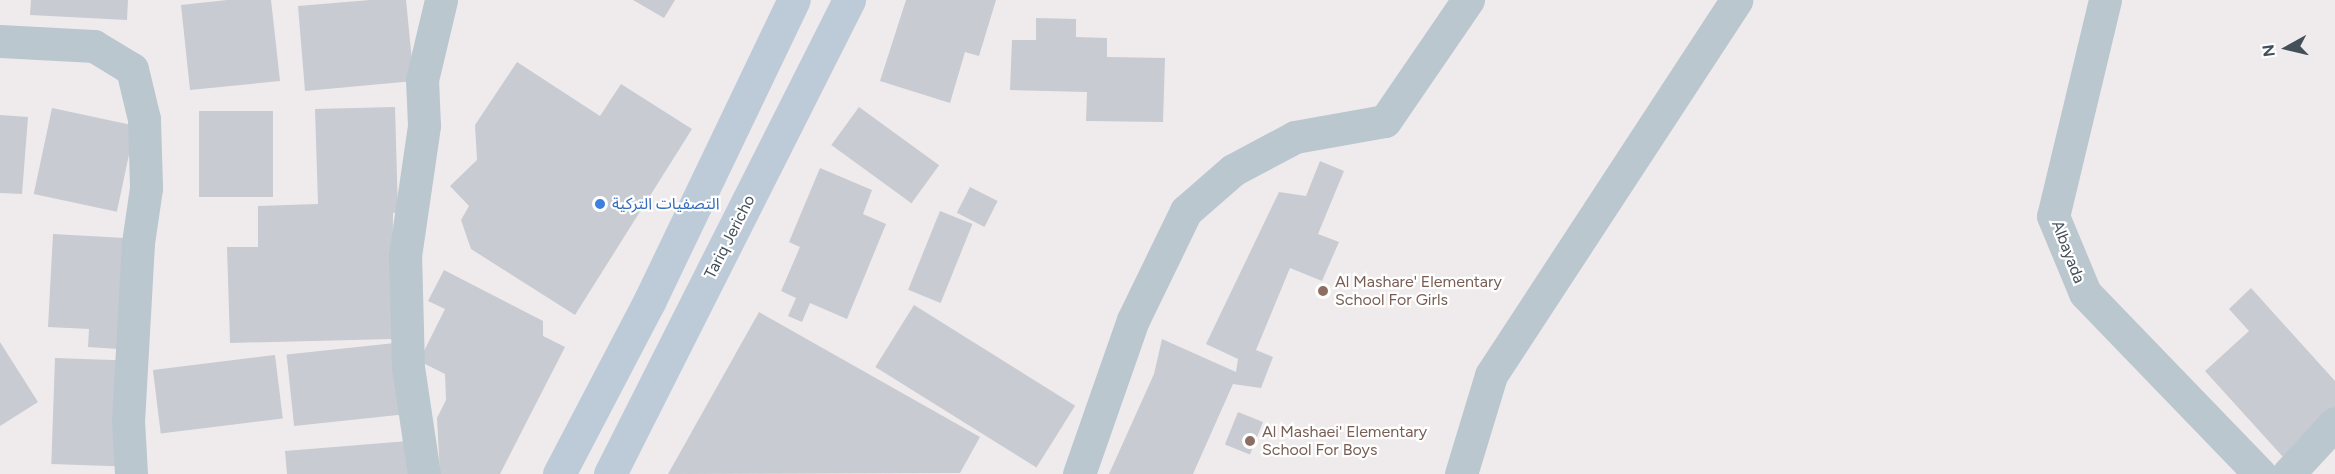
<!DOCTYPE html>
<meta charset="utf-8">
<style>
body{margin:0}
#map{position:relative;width:2335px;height:474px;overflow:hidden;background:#efebec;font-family:Figtree,"Noto Sans Arabic",sans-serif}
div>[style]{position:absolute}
.building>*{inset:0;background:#c8cbd1;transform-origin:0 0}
.minor>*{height:33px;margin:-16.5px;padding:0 16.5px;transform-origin:16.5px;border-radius:16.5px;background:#bbc7cf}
.tertiary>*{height:33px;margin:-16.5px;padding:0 16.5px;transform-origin:16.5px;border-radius:16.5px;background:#bbc7cf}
.secondary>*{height:33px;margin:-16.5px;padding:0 16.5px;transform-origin:16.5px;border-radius:16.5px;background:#bdcad7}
.dots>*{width:16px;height:16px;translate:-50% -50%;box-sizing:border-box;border:3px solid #fff;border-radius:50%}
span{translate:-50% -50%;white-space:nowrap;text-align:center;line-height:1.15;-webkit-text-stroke:4.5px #fff;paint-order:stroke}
.shop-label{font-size:16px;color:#366cbe}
.left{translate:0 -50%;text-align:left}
.street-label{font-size:16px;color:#43505a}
.education-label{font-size:16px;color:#785e54}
.north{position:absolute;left:2257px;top:18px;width:60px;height:60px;-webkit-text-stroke:4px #fff;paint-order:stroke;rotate:262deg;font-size:16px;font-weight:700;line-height:24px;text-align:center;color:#43505a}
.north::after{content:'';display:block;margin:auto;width:21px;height:27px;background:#43505a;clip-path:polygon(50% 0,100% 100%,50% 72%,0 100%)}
</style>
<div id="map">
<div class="building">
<div style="clip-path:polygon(31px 0,128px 0,127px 20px,30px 15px)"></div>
<div style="clip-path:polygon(227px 0,271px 0,280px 81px,190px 90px,181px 5px)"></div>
<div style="clip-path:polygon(370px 0,406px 0,414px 81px,305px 91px,298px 6px)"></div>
<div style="clip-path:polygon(633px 0,675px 0,664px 18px)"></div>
<div style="clip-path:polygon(906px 0,996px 0,979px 56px,965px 52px,950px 103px,880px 81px)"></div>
<div style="clip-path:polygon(1036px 18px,1076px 19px,1076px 37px,1107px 38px,1107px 57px,1165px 58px,1163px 122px,1086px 121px,1087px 92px,1010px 90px,1012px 40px,1036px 40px)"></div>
<div style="clip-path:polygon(517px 62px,600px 116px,621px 84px,692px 129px,575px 315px,471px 249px,461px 220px,469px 206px,450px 186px,477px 160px,475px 125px)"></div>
<div style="clip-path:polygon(395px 107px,398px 212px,393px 213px,392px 339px,230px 343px,227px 247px,258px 247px,258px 206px,318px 204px,315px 109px)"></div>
<div style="left:859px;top:107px;width:99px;height:47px;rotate:36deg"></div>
<div style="left:52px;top:108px;width:85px;height:88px;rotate:12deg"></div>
<div style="left:199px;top:111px;width:74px;height:86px"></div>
<div style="clip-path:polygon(0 115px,28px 117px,22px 194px,0 193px)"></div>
<div style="clip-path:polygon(1320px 161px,1344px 171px,1318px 234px,1339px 242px,1322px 281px,1290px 268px,1256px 350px,1273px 357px,1261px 388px,1233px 384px,1193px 474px,1109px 474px,1154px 374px,1162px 339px,1236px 372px,1238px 359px,1206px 344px,1279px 192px,1306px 196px)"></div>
<div style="clip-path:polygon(820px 168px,872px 190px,863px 214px,886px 224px,847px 319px,810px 303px,802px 322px,788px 316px,796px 298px,781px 291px,800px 247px,789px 242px)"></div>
<div style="left:970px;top:187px;width:31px;height:29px;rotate:27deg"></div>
<div style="left:940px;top:211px;width:35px;height:85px;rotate:22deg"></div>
<div style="clip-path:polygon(53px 234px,125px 238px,119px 349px,88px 347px,89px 329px,48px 327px)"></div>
<div style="clip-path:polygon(444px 270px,543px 321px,543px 336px,565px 347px,500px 474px,440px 474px,437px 418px,446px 400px,445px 374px,419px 361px,445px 309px,428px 301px)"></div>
<div style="clip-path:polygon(2251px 288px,2335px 381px,2335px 409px,2283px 457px,2205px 371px,2249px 331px,2229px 309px)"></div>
<div style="left:914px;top:305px;width:190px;height:73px;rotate:32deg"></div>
<div style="clip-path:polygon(759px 312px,980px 437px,960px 473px,668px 474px)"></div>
<div style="clip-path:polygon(0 342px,38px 402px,0 426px)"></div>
<div style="left:395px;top:343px;width:72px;height:109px;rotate:84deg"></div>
<div style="left:275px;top:355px;width:64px;height:123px;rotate:83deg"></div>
<div style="left:55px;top:358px;width:65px;height:106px;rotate:2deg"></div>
<div style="left:1238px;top:412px;width:27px;height:35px;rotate:22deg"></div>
<div style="clip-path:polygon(408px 441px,410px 474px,287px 474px,285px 451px)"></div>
</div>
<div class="minor">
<div style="left:0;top:41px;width:94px;rotate:3deg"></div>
<div style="left:94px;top:46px;width:44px;rotate:31.2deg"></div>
<div style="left:132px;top:69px;width:51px;rotate:76.5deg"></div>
<div style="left:144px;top:119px;width:69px;rotate:88.3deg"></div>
<div style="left:146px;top:188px;width:56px;rotate:98.3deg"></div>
<div style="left:138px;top:243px;width:177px;rotate:93.2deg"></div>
<div style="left:128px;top:420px;width:54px;rotate:86.8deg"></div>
<div style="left:424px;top:474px;width:108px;rotate:-98.5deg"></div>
<div style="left:408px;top:367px;width:111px;rotate:-91.5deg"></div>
<div style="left:405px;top:256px;width:132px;rotate:-81.7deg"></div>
<div style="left:424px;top:125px;width:45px;rotate:-92.5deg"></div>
<div style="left:422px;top:80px;width:82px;rotate:-76.6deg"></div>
<div style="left:1079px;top:474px;width:163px;rotate:-70.7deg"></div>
<div style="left:1133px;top:320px;width:121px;rotate:-64.1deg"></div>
<div style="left:1186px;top:211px;width:62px;rotate:-41.1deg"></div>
<div style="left:1233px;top:170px;width:70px;rotate:-28deg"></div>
<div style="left:1295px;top:137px;width:91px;rotate:-10.1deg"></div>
<div style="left:1385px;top:121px;width:147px;rotate:-55.6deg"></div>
<div style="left:1461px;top:474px;width:103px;rotate:-73.1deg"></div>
<div style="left:1491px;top:375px;width:448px;rotate:-56.8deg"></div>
<div style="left:2288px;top:474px;width:69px;rotate:-47.3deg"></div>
</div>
<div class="tertiary">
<div style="left:2105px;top:0;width:222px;rotate:103.5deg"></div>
<div style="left:2053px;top:216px;width:83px;rotate:67.4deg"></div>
<div style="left:2085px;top:293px;width:252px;rotate:46deg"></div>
</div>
<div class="secondary">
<div style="left:559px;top:474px;width:194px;rotate:-62.4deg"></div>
<div style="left:649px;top:302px;width:335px;rotate:-64.4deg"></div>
<div style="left:610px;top:474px;width:531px;rotate:-63.24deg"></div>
</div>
<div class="dots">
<div style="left:600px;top:204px;background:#3f7fe0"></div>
<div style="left:1323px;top:291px;background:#8d6e63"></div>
<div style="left:1250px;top:441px;background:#8d6e63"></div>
</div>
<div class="shop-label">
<span class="left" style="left:612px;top:204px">التصفيات التركية</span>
</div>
<div class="street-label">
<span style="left:730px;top:237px;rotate:-63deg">Tariq Jericho</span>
<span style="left:2068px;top:252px;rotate:69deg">Albayada</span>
</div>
<div class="education-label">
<span class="left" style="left:1335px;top:291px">Al Mashare' Elementary<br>School For Girls</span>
<span class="left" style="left:1262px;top:441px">Al Mashaei' Elementary<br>School For Boys</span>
</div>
<div class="north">N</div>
</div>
